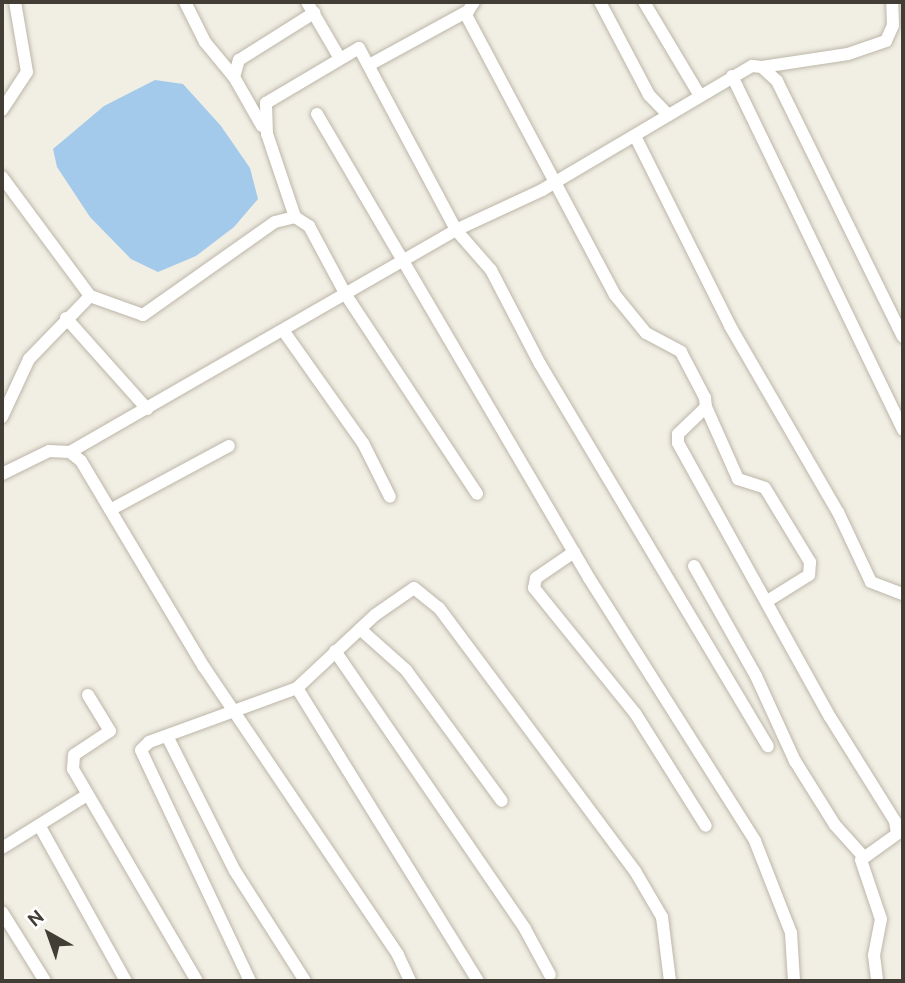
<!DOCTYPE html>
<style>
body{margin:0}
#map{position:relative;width:905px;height:983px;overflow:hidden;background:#f1eee4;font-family:Ubuntu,sans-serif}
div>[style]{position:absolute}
.water>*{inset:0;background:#a3caeb}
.roads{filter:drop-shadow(0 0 2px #bcb6a8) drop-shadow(0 0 2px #bcb6a8)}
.street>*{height:12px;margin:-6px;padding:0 6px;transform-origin:6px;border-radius:6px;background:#fff}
span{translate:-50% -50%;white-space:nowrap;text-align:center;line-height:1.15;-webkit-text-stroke:5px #fff;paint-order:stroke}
.frame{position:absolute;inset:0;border:4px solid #433e35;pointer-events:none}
.north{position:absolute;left:14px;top:899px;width:70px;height:70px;-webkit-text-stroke:5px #fff;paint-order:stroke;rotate:320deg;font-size:19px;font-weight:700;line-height:28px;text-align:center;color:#433e35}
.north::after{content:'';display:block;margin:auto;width:24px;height:32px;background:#433e35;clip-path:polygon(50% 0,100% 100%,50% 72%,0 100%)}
</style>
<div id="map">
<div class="water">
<div style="clip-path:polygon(155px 80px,183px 84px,221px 126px,250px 168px,258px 199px,234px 227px,196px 256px,158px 272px,131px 259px,90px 217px,57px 167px,53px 149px,104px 106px)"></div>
</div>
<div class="roads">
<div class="street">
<div style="left:185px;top:2px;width:45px;rotate:63.4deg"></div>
<div style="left:205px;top:42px;width:45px;rotate:50.4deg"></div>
<div style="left:307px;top:2px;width:64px;rotate:59.8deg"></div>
<div style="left:600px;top:2px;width:105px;rotate:62.2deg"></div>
<div style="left:649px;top:95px;width:28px;rotate:46deg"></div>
<div style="left:644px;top:2px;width:109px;rotate:59.2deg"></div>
<div style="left:465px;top:13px;width:319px;rotate:62deg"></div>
<div style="left:615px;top:295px;width:49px;rotate:50.8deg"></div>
<div style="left:646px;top:333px;width:40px;rotate:28deg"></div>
<div style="left:681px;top:352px;width:52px;rotate:62.4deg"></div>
<div style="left:705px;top:398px;width:9px;rotate:84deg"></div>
<div style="left:706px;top:407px;width:39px;rotate:136deg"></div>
<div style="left:678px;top:434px;width:9px;rotate:90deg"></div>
<div style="left:678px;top:443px;width:313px;rotate:61deg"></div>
<div style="left:830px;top:717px;width:123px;rotate:58deg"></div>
<div style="left:895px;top:821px;width:13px;rotate:81deg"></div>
<div style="left:897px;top:834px;width:44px;rotate:144.2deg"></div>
<div style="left:861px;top:860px;width:62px;rotate:71.3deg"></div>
<div style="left:881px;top:919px;width:37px;rotate:101deg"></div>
<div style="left:874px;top:955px;width:26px;rotate:83deg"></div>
<div style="left:371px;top:64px;width:111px;rotate:-28.7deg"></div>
<div style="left:468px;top:11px;width:11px;rotate:-56deg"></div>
<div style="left:762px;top:67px;width:87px;rotate:-8.6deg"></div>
<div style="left:848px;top:54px;width:40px;rotate:-18.9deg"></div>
<div style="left:886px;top:41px;width:17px;rotate:-66deg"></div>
<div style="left:893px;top:25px;width:23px;rotate:-92deg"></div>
<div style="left:732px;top:76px;width:393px;rotate:64.2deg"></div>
<div style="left:2px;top:110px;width:45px;rotate:-56.7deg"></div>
<div style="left:27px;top:72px;width:71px;rotate:-99.7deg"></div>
<div style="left:317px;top:114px;width:538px;rotate:59.62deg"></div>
<div style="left:589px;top:578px;width:311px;rotate:57.7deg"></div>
<div style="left:755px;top:841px;width:99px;rotate:68.6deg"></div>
<div style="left:791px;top:933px;width:48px;rotate:86.4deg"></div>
<div style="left:262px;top:126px;width:56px;rotate:-119.7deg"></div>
<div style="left:234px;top:77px;width:18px;rotate:-74deg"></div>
<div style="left:239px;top:60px;width:89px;rotate:-32.1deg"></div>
<div style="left:635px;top:136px;width:212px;rotate:63.4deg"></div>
<div style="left:730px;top:326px;width:215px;rotate:59.9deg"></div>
<div style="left:838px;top:512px;width:77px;rotate:64.8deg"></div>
<div style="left:871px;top:582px;width:34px;rotate:21deg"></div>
<div style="left:2px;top:177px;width:148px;rotate:53.5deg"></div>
<div style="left:295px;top:217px;width:88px;rotate:-108.6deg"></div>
<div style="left:267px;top:134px;width:31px;rotate:-92deg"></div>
<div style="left:266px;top:103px;width:108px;rotate:-30.6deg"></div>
<div style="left:359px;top:48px;width:206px;rotate:61.9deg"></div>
<div style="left:456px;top:230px;width:53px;rotate:48.8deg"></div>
<div style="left:491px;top:270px;width:106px;rotate:62.5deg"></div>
<div style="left:540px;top:364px;width:445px;rotate:59.2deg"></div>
<div style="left:66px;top:318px;width:122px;rotate:48.3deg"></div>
<div style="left:285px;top:333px;width:135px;rotate:54.7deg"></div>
<div style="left:363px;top:443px;width:60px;rotate:63.4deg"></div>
<div style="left:706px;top:407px;width:79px;rotate:66deg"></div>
<div style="left:738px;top:479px;width:28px;rotate:18deg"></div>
<div style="left:765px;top:488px;width:87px;rotate:58.7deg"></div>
<div style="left:810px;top:562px;width:13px;rotate:94deg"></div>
<div style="left:809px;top:575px;width:47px;rotate:148deg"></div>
<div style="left:2px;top:417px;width:64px;rotate:-65deg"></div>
<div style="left:29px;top:359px;width:88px;rotate:-45.9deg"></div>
<div style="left:90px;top:296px;width:56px;rotate:19.7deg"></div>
<div style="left:143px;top:315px;width:161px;rotate:-35.2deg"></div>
<div style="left:275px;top:222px;width:21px;rotate:-14deg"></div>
<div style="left:295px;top:217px;width:17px;rotate:33deg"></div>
<div style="left:309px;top:226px;width:78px;rotate:61.8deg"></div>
<div style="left:346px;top:295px;width:238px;rotate:56.6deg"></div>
<div style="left:70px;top:452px;width:445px;rotate:-29.9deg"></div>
<div style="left:456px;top:230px;width:95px;rotate:-24.9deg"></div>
<div style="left:542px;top:190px;width:244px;rotate:-30.6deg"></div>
<div style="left:752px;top:66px;width:10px;rotate:6deg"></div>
<div style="left:762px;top:67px;width:21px;rotate:43deg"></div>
<div style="left:777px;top:81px;width:285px;rotate:63.8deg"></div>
<div style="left:2px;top:474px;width:52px;rotate:-26.1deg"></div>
<div style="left:49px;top:451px;width:21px;rotate:3deg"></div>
<div style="left:70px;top:452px;width:14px;rotate:39deg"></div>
<div style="left:81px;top:461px;width:240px;rotate:59.2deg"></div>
<div style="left:204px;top:667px;width:347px;rotate:56deg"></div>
<div style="left:398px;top:955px;width:29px;rotate:65deg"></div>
<div style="left:110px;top:510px;width:135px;rotate:-28.3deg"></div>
<div style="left:574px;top:552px;width:46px;rotate:145.6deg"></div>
<div style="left:536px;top:578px;width:10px;rotate:101deg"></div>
<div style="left:534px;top:588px;width:161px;rotate:51.1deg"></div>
<div style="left:635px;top:713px;width:133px;rotate:57.9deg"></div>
<div style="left:694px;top:566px;width:126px;rotate:60.6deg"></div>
<div style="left:756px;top:676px;width:94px;rotate:65.4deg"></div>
<div style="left:795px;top:761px;width:75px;rotate:58deg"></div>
<div style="left:835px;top:825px;width:42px;rotate:47.9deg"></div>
<div style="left:360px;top:629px;width:62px;rotate:41.7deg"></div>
<div style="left:406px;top:670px;width:162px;rotate:53.8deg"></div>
<div style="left:335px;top:651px;width:337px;rotate:55.6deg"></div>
<div style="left:525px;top:929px;width:52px;rotate:61.5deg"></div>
<div style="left:297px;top:688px;width:344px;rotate:58.3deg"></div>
<div style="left:88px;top:695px;width:42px;rotate:58.6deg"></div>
<div style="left:110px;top:731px;width:43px;rotate:146.3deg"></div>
<div style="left:74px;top:755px;width:14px;rotate:94deg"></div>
<div style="left:73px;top:769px;width:246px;rotate:59.7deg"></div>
<div style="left:167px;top:736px;width:151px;rotate:63.3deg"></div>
<div style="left:235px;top:871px;width:130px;rotate:57.5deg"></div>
<div style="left:39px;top:825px;width:179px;rotate:60.9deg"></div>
<div style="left:2px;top:848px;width:100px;rotate:-31.9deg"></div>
<div style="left:2px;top:912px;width:81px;rotate:58.1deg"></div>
<div style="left:250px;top:981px;width:255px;rotate:-115.3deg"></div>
<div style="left:141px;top:750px;width:11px;rotate:-45deg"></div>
<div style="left:149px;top:742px;width:158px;rotate:-20deg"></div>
<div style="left:297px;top:688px;width:107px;rotate:-43.1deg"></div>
<div style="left:375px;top:615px;width:47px;rotate:-34.7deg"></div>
<div style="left:414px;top:588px;width:32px;rotate:39deg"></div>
<div style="left:439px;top:608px;width:328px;rotate:53.3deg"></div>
<div style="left:635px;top:871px;width:53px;rotate:59.6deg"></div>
<div style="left:662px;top:917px;width:64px;rotate:82.9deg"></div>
</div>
</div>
<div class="frame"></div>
<div class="north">N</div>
</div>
